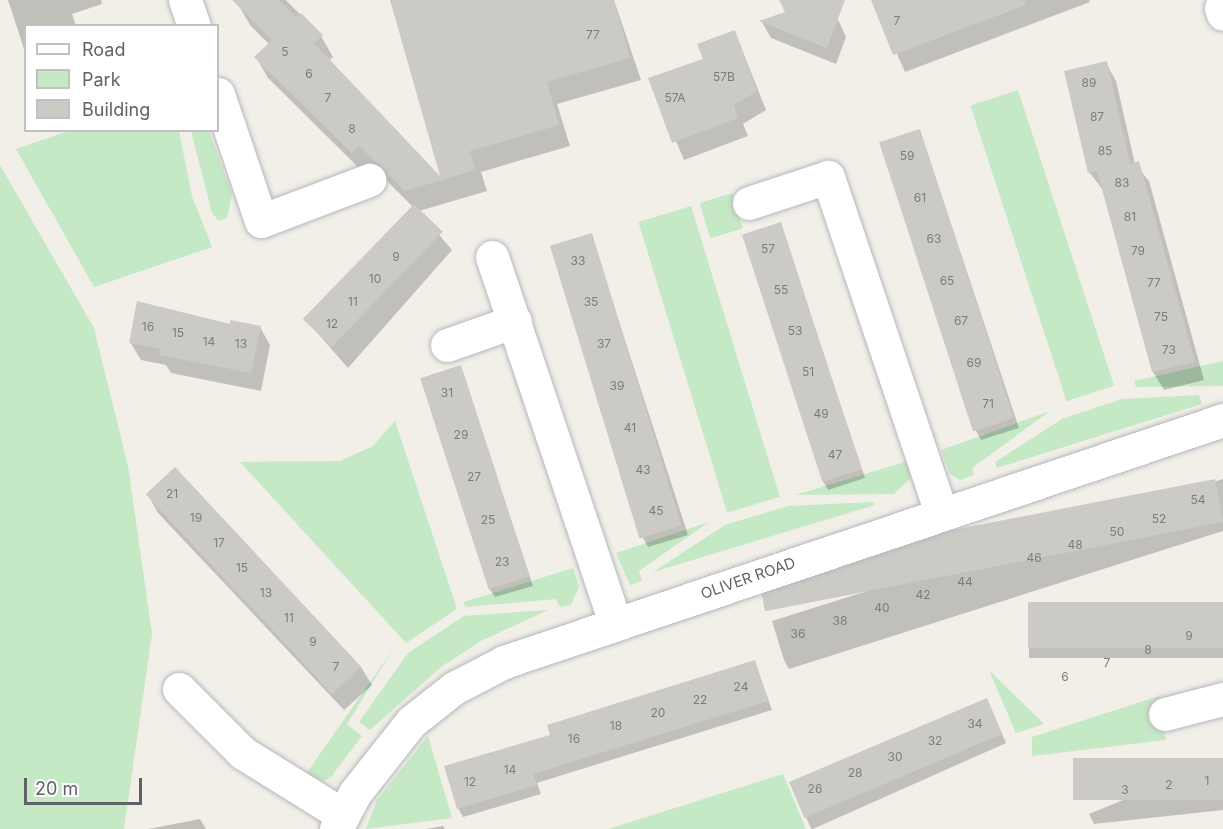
<!DOCTYPE html>
<style>
body{margin:0}
#map{position:relative;width:1223px;height:829px;overflow:hidden;background:#f1efe8;font-family:Inter,sans-serif}
div>[style]{position:absolute}
.green>*{inset:0;background:#c5e8c5;transform-origin:0 0}
.shadow>*{inset:0;background:#0003;transform-origin:0 0}
.building>*{inset:0;background:#cccac5;transform-origin:0 0}
.roads{filter:drop-shadow(0 0 2px #b5b8bc) drop-shadow(0 0 2px #b5b8bc)}
.minor>*{height:33px;margin:-16.5px;padding:0 16.5px;transform-origin:16.5px;border-radius:16.5px;background:#fff}
span{translate:-50% -50%;white-space:nowrap;text-align:center;line-height:1.15;-webkit-text-stroke:6px #fff;paint-order:stroke}
.number-label{font-size:12px;color:#7a7d7f}
.number-label span{-webkit-text-stroke-width:0}
.street-label{font-size:15px;color:#5f6368}
.legend{position:absolute;left:24px;top:24px;width:195px;height:108px;box-sizing:border-box;background:#fff;border:2px solid #bfc1c3;margin:0;padding:8px 10px;list-style:none;font-size:18px;color:#5f6368}
.legend li{display:flex;align-items:center;gap:12px;height:30px}
.legend b{width:30px;border:2px solid #bfc1c3}
.scale{position:absolute;left:24px;top:778px;width:118px;height:27px;box-sizing:border-box;border:3px solid #5f6368;border-top:0;padding-left:8px;font-size:18px;line-height:21px;white-space:nowrap;color:#5f6368;-webkit-text-stroke:4px #fff;paint-order:stroke}
</style>
<div id="map">
<div class="green">
<div style="left:1018px;top:90px;width:311px;height:50px;rotate:72deg"></div>
<div style="clip-path:polygon(69px 131px,179px 131px,192px 196px,212px 247px,94px 287px,16px 149px)"></div>
<div style="clip-path:polygon(191px 131px,209px 131px,232px 194px,227px 218px,219px 221px,212px 213px)"></div>
<div style="clip-path:polygon(0 165px,94px 328px,128px 466px,152px 634px,124px 829px,0 829px)"></div>
<div style="left:732px;top:193px;width:37px;height:34px;rotate:73deg"></div>
<div style="left:691px;top:206px;width:304px;height:55px;rotate:73deg"></div>
<div style="clip-path:polygon(1223px 361px,1223px 386px,1136px 387px,1134px 381px)"></div>
<div style="clip-path:polygon(1199px 395px,1202px 404px,997px 468px,995px 462px,1062px 419px,1122px 399px)"></div>
<div style="clip-path:polygon(1050px 411px,972px 468px,974px 475px,960px 480px,950px 474px,941px 450px)"></div>
<div style="clip-path:polygon(395px 421px,457px 609px,406px 643px,240px 462px,340px 461px,373px 446px)"></div>
<div style="clip-path:polygon(908px 461px,911px 478px,894px 494px,795px 495px)"></div>
<div style="clip-path:polygon(873px 502px,875px 505px,653px 572px,725px 525px,788px 506px)"></div>
<div style="clip-path:polygon(709px 522px,639px 571px,642px 581px,630px 585px,616px 553px)"></div>
<div style="clip-path:polygon(573px 568px,579px 587px,571px 605px,560px 607px,556px 599px,465px 607px,464px 602px)"></div>
<div style="clip-path:polygon(548px 610px,481px 641px,441px 667px,370px 730px,359px 722px,408px 653px,464px 616px)"></div>
<div style="clip-path:polygon(394px 648px,347px 724px,362px 736px,331px 777px,324px 781px,306px 774px)"></div>
<div style="clip-path:polygon(989px 670px,1044px 724px,1016px 733px)"></div>
<div style="clip-path:polygon(1159px 696px,1166px 740px,1032px 756px,1032px 737px)"></div>
<div style="clip-path:polygon(428px 736px,452px 818px,366px 829px,377px 800px)"></div>
<div style="clip-path:polygon(783px 774px,806px 829px,608px 829px)"></div>
</div>
<div class="shadow">
<div style="clip-path:polygon(8px 0,101px 0,102px 4px,72px 14px,76px 26px,26px 26px,26px 55px)"></div>
<div style="clip-path:polygon(242px 0,286px 0,321px 36px,333px 57px,329px 61px,443px 181px,391px 0,614px 0,641px 80px,557px 104px,570px 146px,481px 172px,487px 191px,419px 211px,452px 250px,348px 368px,306px 320px,413px 207px,372px 166px,364px 173px,268px 78px,256px 57px,269px 44px,250px 25px,238px 4px)"></div>
<div style="clip-path:polygon(781px 0,829px 0,846px 37px,836px 64px,771px 38px,762px 22px,787px 13px)"></div>
<div style="clip-path:polygon(873px 0,1089px 0,1090px 2px,905px 72px)"></div>
<div style="clip-path:polygon(735px 32px,766px 110px,743px 124px,748px 136px,684px 160px,650px 79px,705px 60px)"></div>
<div style="clip-path:polygon(1106px 63px,1116px 81px,1135px 164px,1149px 181px,1204px 380px,1164px 390px,1153px 372px,1103px 190px,1089px 172px)"></div>
<div style="clip-path:polygon(920px 131px,1019px 428px,981px 440px,976px 431px)"></div>
<div style="clip-path:polygon(780px 224px,865px 478px,828px 490px,823px 481px)"></div>
<div style="clip-path:polygon(591px 235px,688px 535px,648px 547px,643px 538px)"></div>
<div style="clip-path:polygon(231px 326px,260px 327px,270px 345px,261px 391px,171px 373px,166px 365px,141px 360px,130px 342px)"></div>
<div style="clip-path:polygon(460px 367px,533px 586px,495px 597px,489px 588px)"></div>
<div style="clip-path:polygon(175px 470px,361px 667px,372px 685px,344px 710px,158px 513px,148px 495px)"></div>
<div style="clip-path:polygon(1223px 479px,1223px 531px,789px 669px,784px 660px,772px 621px)"></div>
<div style="left:1223px;top:603px;width:55px;height:194px;rotate:90deg"></div>
<div style="clip-path:polygon(755px 662px,772px 710px,537px 783px,541px 794px,463px 817px,458px 808px,552px 736px)"></div>
<div style="left:987px;top:700px;width:47px;height:213px;rotate:66deg"></div>
<div style="clip-path:polygon(1223px 759px,1223px 810px,1094px 824px,1089px 814px)"></div>
<div style="clip-path:polygon(200px 819px,206px 829px,148px 829px)"></div>
<div style="clip-path:polygon(443px 826px,445px 829px,426px 829px)"></div>
</div>
<div class="building">
<div style="clip-path:polygon(232px 0,278px 0,296px 17px,301px 13px,323px 35px,314px 43px,440px 176px,390px 0,614px 0,630px 58px,547px 82px,559px 125px,470px 151px,476px 170px,405px 191px,359px 146px,352px 153px,254px 57px,272px 40px)"></div>
<div style="clip-path:polygon(779px 0,845px 0,827px 48px,759px 21px,785px 12px)"></div>
<div style="clip-path:polygon(871px 0,1025px 0,1026px 5px,893px 55px)"></div>
<div style="clip-path:polygon(735px 30px,757px 91px,734px 105px,738px 118px,672px 143px,648px 78px,703px 59px,697px 44px)"></div>
<div style="clip-path:polygon(1107px 61px,1130px 164px,1139px 161px,1195px 362px,1152px 372px,1097px 171px,1088px 173px,1064px 71px)"></div>
<div style="left:920px;top:129px;width:304px;height:43px;rotate:72deg"></div>
<div style="left:414px;top:204px;width:40px;height:160px;rotate:44deg"></div>
<div style="left:781px;top:222px;width:260px;height:41px;rotate:72deg"></div>
<div style="left:592px;top:233px;width:306px;height:44px;rotate:73deg"></div>
<div style="clip-path:polygon(137px 301px,230px 324px,230px 320px,261px 326px,251px 373px,159px 355px,160px 349px,129px 343px)"></div>
<div style="left:461px;top:365px;width:222px;height:43px;rotate:72deg"></div>
<div style="left:175px;top:467px;width:273px;height:40px;rotate:47deg"></div>
<div style="left:1215px;top:479px;width:44px;height:467px;rotate:79deg"></div>
<div style="left:1223px;top:602px;width:46px;height:195px;rotate:90deg"></div>
<div style="clip-path:polygon(755px 660px,768px 701px,533px 774px,537px 785px,457px 809px,444px 766px,550px 735px,547px 725px)"></div>
<div style="left:987px;top:698px;width:39px;height:215px;rotate:67deg"></div>
<div style="left:1223px;top:758px;width:42px;height:150px;rotate:90deg"></div>
</div>
<div class="roads">
<div class="minor">
<div style="left:185px;top:0;width:28px;rotate:71deg"></div>
<div style="left:1221px;top:8px;width:6px;rotate:72deg"></div>
<div style="left:218px;top:94px;width:134px;rotate:71.3deg"></div>
<div style="left:261px;top:221px;width:116px;rotate:-20.8deg"></div>
<div style="left:749px;top:203px;width:83px;rotate:-18.2deg"></div>
<div style="left:828px;top:177px;width:354px;rotate:71.4deg"></div>
<div style="left:492px;top:257px;width:386px;rotate:71.4deg"></div>
<div style="left:447px;top:345px;width:72px;rotate:-19.4deg"></div>
<div style="left:179px;top:689px;width:91px;rotate:45deg"></div>
<div style="left:243px;top:753px;width:118px;rotate:31.8deg"></div>
<div style="left:1165px;top:714px;width:60px;rotate:-14.5deg"></div>
<div style="left:336px;top:829px;width:41px;rotate:-62.2deg"></div>
<div style="left:355px;top:793px;width:90px;rotate:-51.7deg"></div>
<div style="left:411px;top:722px;width:55px;rotate:-38.3deg"></div>
<div style="left:454px;top:688px;width:56px;rotate:-27.5deg"></div>
<div style="left:504px;top:662px;width:759px;rotate:-18.6deg"></div>
</div>
</div>
<div class="number-label">
<span style="left:897px;top:21px">7</span>
<span style="left:593px;top:35px">77</span>
<span style="left:285px;top:52px">5</span>
<span style="left:309px;top:74px">6</span>
<span style="left:724px;top:77px">57B</span>
<span style="left:1089px;top:83px">89</span>
<span style="left:328px;top:98px">7</span>
<span style="left:675px;top:98px">57A</span>
<span style="left:1097px;top:117px">87</span>
<span style="left:352px;top:129px">8</span>
<span style="left:1105px;top:151px">85</span>
<span style="left:907px;top:156px">59</span>
<span style="left:1122px;top:183px">83</span>
<span style="left:920px;top:198px">61</span>
<span style="left:1130px;top:217px">81</span>
<span style="left:934px;top:239px">63</span>
<span style="left:768px;top:249px">57</span>
<span style="left:1138px;top:251px">79</span>
<span style="left:396px;top:257px">9</span>
<span style="left:578px;top:261px">33</span>
<span style="left:375px;top:279px">10</span>
<span style="left:947px;top:281px">65</span>
<span style="left:1154px;top:283px">77</span>
<span style="left:781px;top:290px">55</span>
<span style="left:353px;top:302px">11</span>
<span style="left:591px;top:302px">35</span>
<span style="left:1161px;top:317px">75</span>
<span style="left:961px;top:321px">67</span>
<span style="left:332px;top:324px">12</span>
<span style="left:148px;top:327px">16</span>
<span style="left:795px;top:331px">53</span>
<span style="left:178px;top:333px">15</span>
<span style="left:209px;top:342px">14</span>
<span style="left:241px;top:344px">13</span>
<span style="left:604px;top:344px">37</span>
<span style="left:1169px;top:350px">73</span>
<span style="left:974px;top:363px">69</span>
<span style="left:808px;top:372px">51</span>
<span style="left:617px;top:386px">39</span>
<span style="left:447px;top:393px">31</span>
<span style="left:988px;top:404px">71</span>
<span style="left:821px;top:414px">49</span>
<span style="left:630px;top:428px">41</span>
<span style="left:461px;top:435px">29</span>
<span style="left:835px;top:455px">47</span>
<span style="left:643px;top:470px">43</span>
<span style="left:474px;top:477px">27</span>
<span style="left:172px;top:494px">21</span>
<span style="left:1198px;top:500px">54</span>
<span style="left:656px;top:511px">45</span>
<span style="left:196px;top:518px">19</span>
<span style="left:1159px;top:519px">52</span>
<span style="left:488px;top:520px">25</span>
<span style="left:1117px;top:532px">50</span>
<span style="left:219px;top:543px">17</span>
<span style="left:1075px;top:545px">48</span>
<span style="left:1034px;top:558px">46</span>
<span style="left:502px;top:562px">23</span>
<span style="left:242px;top:568px">15</span>
<span style="left:965px;top:582px">44</span>
<span style="left:266px;top:593px">13</span>
<span style="left:923px;top:595px">42</span>
<span style="left:882px;top:608px">40</span>
<span style="left:289px;top:618px">11</span>
<span style="left:840px;top:621px">38</span>
<span style="left:798px;top:634px">36</span>
<span style="left:1189px;top:636px">9</span>
<span style="left:313px;top:642px">9</span>
<span style="left:1148px;top:650px">8</span>
<span style="left:1107px;top:663px">7</span>
<span style="left:336px;top:667px">7</span>
<span style="left:1065px;top:677px">6</span>
<span style="left:741px;top:687px">24</span>
<span style="left:700px;top:700px">22</span>
<span style="left:658px;top:713px">20</span>
<span style="left:975px;top:724px">34</span>
<span style="left:616px;top:726px">18</span>
<span style="left:574px;top:739px">16</span>
<span style="left:935px;top:741px">32</span>
<span style="left:895px;top:757px">30</span>
<span style="left:510px;top:770px">14</span>
<span style="left:855px;top:773px">28</span>
<span style="left:1207px;top:781px">1</span>
<span style="left:470px;top:782px">12</span>
<span style="left:1169px;top:785px">2</span>
<span style="left:815px;top:789px">26</span>
<span style="left:1125px;top:790px">3</span>
</div>
<div class="street-label">
<span style="left:748px;top:578px;rotate:-19deg">OLIVER ROAD</span>
</div>
<ul class="legend">
<li><b style="height:8px;background:#fff"></b>Road</li>
<li><b style="height:16px;background:#c5e8c5"></b>Park</li>
<li><b style="height:16px;background:#cccac5"></b>Building</li>
</ul>
<div class="scale">20 m</div>
</div>
